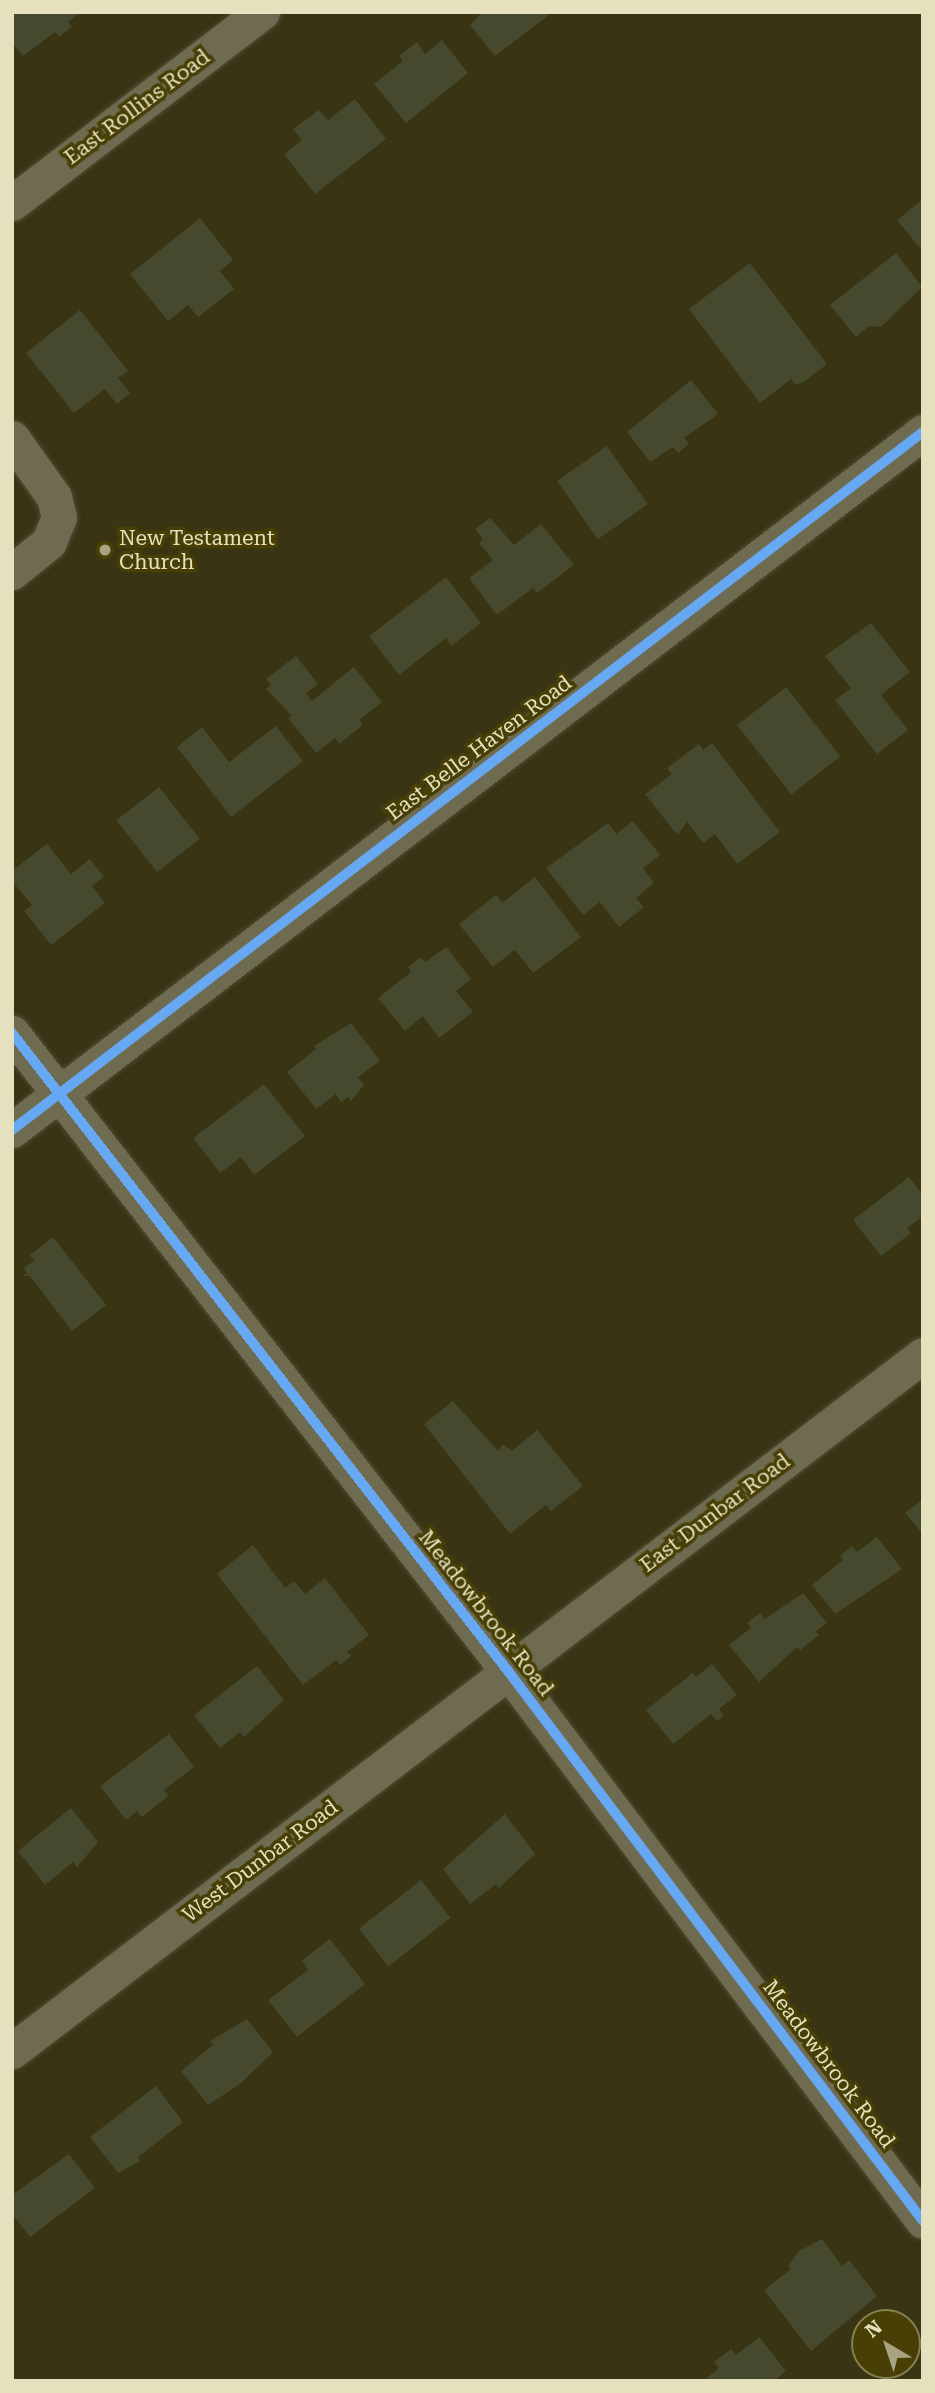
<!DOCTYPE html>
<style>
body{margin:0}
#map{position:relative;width:935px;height:2393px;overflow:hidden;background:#383414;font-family:"Roboto Serif",serif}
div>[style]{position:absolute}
.building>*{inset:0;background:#47492e;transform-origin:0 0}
.roads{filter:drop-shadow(0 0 2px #4f4c34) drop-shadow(0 0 2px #4f4c34)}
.minor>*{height:35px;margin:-17.5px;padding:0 17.5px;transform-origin:17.5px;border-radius:17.5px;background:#6f6b51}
.cycleway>*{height:10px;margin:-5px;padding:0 5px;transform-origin:5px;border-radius:5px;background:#66a8f1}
.dots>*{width:19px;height:19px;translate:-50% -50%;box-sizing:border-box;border:4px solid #473f05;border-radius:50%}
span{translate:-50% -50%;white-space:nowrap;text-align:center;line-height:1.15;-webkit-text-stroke:7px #473f05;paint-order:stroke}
.street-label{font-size:21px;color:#e5e1bf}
.poi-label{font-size:21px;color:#e5e1bf}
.left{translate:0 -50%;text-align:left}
.frame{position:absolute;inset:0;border:14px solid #e5e1bf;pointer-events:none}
.north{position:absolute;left:851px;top:2309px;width:70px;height:70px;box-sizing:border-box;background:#473f05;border:2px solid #86804f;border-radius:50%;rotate:321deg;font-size:19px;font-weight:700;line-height:28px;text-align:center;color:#e5e1bf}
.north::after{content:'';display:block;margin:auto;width:24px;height:32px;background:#a8a483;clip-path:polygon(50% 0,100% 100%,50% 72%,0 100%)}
</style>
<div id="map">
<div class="building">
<div style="clip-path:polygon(12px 12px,81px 12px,68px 22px,72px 27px,59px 37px,55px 32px,23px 56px,12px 43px)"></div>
<div style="clip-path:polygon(482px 12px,547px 12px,549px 15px,495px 56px,470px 25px)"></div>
<div style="clip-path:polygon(442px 40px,468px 73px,406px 123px,374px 84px,403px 61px,399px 56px,417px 42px,425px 54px)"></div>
<div style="clip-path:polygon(355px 99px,386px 139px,315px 194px,284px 154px,302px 140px,293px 129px,319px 110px,328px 120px)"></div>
<div style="clip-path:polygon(923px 199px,923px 252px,897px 220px)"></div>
<div style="clip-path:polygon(200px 218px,233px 260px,220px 271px,234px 289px,198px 317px,188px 305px,168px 321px,130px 274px)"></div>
<div style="clip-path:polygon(896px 253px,922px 287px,881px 327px,869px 326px,856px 337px,830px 305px)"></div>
<div style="clip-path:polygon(750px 263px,827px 364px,805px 381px,796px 385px,791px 379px,760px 403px,689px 309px)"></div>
<div style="clip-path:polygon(80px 310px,128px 371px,118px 378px,130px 393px,117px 404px,105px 389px,74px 413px,26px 353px)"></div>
<div style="clip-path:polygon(691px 380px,718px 414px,684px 438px,689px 444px,678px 453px,673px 447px,650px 462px,627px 432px)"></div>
<div style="left:607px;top:446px;width:71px;height:61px;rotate:55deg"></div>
<div style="clip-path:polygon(490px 518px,514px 545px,541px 524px,574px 565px,537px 593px,533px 588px,497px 615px,469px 578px,493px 560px,479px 543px,483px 539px,475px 529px)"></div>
<div style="clip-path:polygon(446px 577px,481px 623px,451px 646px,446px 638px,399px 675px,369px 636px)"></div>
<div style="clip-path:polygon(871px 623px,910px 672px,881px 695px,908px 730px,877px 754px,835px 700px,851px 688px,825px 656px)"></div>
<div style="clip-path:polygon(296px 656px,318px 684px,306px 693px,312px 701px,354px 667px,382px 702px,359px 720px,363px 725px,339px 744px,335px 738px,316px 753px,288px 718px,292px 716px,266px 689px,271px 685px,266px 679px)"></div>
<div style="left:786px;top:687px;width:88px;height:62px;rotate:52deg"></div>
<div style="clip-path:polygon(276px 726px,303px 761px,231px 817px,177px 747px,202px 727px,229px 762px)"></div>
<div style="clip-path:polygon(712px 743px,780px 832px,737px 864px,715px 834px,703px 843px,687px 822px,678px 834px,674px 831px,645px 794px,672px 774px,667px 768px,699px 744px,703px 750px)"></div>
<div style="left:159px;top:787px;width:66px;height:54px;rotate:52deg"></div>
<div style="clip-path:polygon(633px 821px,660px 855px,643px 868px,654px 883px,636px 898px,644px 907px,619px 927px,600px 902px,583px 915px,546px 868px,608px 823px,616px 834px)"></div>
<div style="clip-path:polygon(47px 844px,71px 874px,90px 859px,104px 877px,92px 886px,105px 903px,51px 945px,24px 911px,32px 905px,12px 881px,12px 871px)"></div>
<div style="clip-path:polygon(535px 877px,581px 937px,533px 973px,515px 950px,493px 967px,459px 924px,496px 895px,502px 903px)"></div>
<div style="clip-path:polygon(446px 947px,471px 979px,456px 991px,473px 1012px,439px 1038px,423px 1016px,405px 1031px,378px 998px,411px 972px,408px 967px,421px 957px,425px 962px)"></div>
<div style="clip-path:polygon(351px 1023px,380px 1061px,358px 1077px,364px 1085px,351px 1101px,348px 1097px,341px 1102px,336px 1094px,316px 1109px,287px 1072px,316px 1049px,314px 1046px)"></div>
<div style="clip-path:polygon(264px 1084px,305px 1136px,254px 1175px,241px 1157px,220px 1173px,193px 1138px)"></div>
<div style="clip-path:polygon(909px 1177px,923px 1195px,923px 1216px,907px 1228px,911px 1233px,881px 1256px,853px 1220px)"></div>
<div style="clip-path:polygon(53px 1237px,106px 1305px,72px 1331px,30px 1276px,23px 1276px,27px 1273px,24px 1268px,35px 1260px,30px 1255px)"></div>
<div style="clip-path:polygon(453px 1401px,498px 1451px,503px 1444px,512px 1451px,537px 1430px,583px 1486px,551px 1511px,546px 1505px,510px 1534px,424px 1424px)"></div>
<div style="clip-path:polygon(923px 1499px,923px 1534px,905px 1513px)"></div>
<div style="clip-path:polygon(877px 1537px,902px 1569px,835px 1614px,812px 1585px,843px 1560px,840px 1556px,852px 1546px,857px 1552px)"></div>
<div style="clip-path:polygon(253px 1545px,285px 1588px,294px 1581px,305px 1594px,325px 1578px,369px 1635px,347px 1652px,351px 1656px,340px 1665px,336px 1660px,303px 1685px,217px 1574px)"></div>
<div style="clip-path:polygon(803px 1593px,827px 1623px,816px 1631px,819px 1635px,800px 1650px,797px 1647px,759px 1682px,729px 1645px,751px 1628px,747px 1623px,760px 1613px,765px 1619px)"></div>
<div style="clip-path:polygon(712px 1664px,737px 1695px,719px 1709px,724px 1716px,717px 1721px,711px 1714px,673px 1744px,646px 1710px,693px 1673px,696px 1677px)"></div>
<div style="clip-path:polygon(257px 1666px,284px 1700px,244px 1737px,240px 1732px,220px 1748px,194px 1715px)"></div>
<div style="clip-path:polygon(169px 1734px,194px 1767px,164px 1790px,168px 1796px,142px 1817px,137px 1811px,126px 1820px,100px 1786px)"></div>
<div style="clip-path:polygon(71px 1808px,98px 1842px,77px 1867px,73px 1862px,45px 1885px,18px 1851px)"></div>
<div style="clip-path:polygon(505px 1814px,535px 1854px,499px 1888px,496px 1884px,470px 1904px,443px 1869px)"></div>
<div style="left:421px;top:1880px;width:48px;height:79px;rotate:52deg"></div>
<div style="clip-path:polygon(330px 1939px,365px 1984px,297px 2037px,268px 2000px,308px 1970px,302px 1960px)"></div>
<div style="clip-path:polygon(247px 2019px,273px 2052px,240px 2084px,208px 2105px,181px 2071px,213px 2045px,210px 2041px)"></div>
<div style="clip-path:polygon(156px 2086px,183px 2122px,138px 2157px,140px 2161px,118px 2173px,90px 2137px)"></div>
<div style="clip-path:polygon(69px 2154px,95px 2188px,30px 2237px,12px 2214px,12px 2195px)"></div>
<div style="clip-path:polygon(822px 2239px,842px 2266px,849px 2260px,877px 2296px,811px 2351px,764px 2290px,791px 2269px,788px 2266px,799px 2251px)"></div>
<div style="clip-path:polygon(759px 2337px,786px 2371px,774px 2381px,709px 2381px,707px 2378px,719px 2368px,714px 2362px,731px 2349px,736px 2355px)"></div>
</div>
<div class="roads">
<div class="minor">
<div style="left:12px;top:203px;width:315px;rotate:-37.4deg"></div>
<div style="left:12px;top:438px;width:72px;rotate:54.6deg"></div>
<div style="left:54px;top:497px;width:21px;rotate:76deg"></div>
<div style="left:59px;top:517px;width:27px;rotate:112deg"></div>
<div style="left:49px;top:542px;width:48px;rotate:141deg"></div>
<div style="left:12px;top:1033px;width:808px;rotate:52.14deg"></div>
<div style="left:508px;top:1671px;width:689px;rotate:52.96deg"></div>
<div style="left:12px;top:1130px;width:1148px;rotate:-37.46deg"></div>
<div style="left:12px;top:2051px;width:1146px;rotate:-37.38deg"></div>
</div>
</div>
<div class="cycleway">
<div style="left:12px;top:1033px;width:808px;rotate:52.14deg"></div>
<div style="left:508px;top:1671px;width:689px;rotate:52.96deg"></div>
<div style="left:12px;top:1130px;width:1148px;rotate:-37.46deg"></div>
</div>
<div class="dots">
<div style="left:105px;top:550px;background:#a8a483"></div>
</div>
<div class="street-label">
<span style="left:137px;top:107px;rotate:-37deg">East Rollins Road</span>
<span style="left:479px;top:748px;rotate:-37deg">East Belle Haven Road</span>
<span style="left:715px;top:1513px;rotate:-37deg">East Dunbar Road</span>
<span style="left:486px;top:1613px;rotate:52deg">Meadowbrook Road</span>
<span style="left:260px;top:1861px;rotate:-37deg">West Dunbar Road</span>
<span style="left:829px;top:2064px;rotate:53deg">Meadowbrook Road</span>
</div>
<div class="poi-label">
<span class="left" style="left:119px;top:550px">New Testament<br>Church</span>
</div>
<div class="frame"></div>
<div class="north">N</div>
</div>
